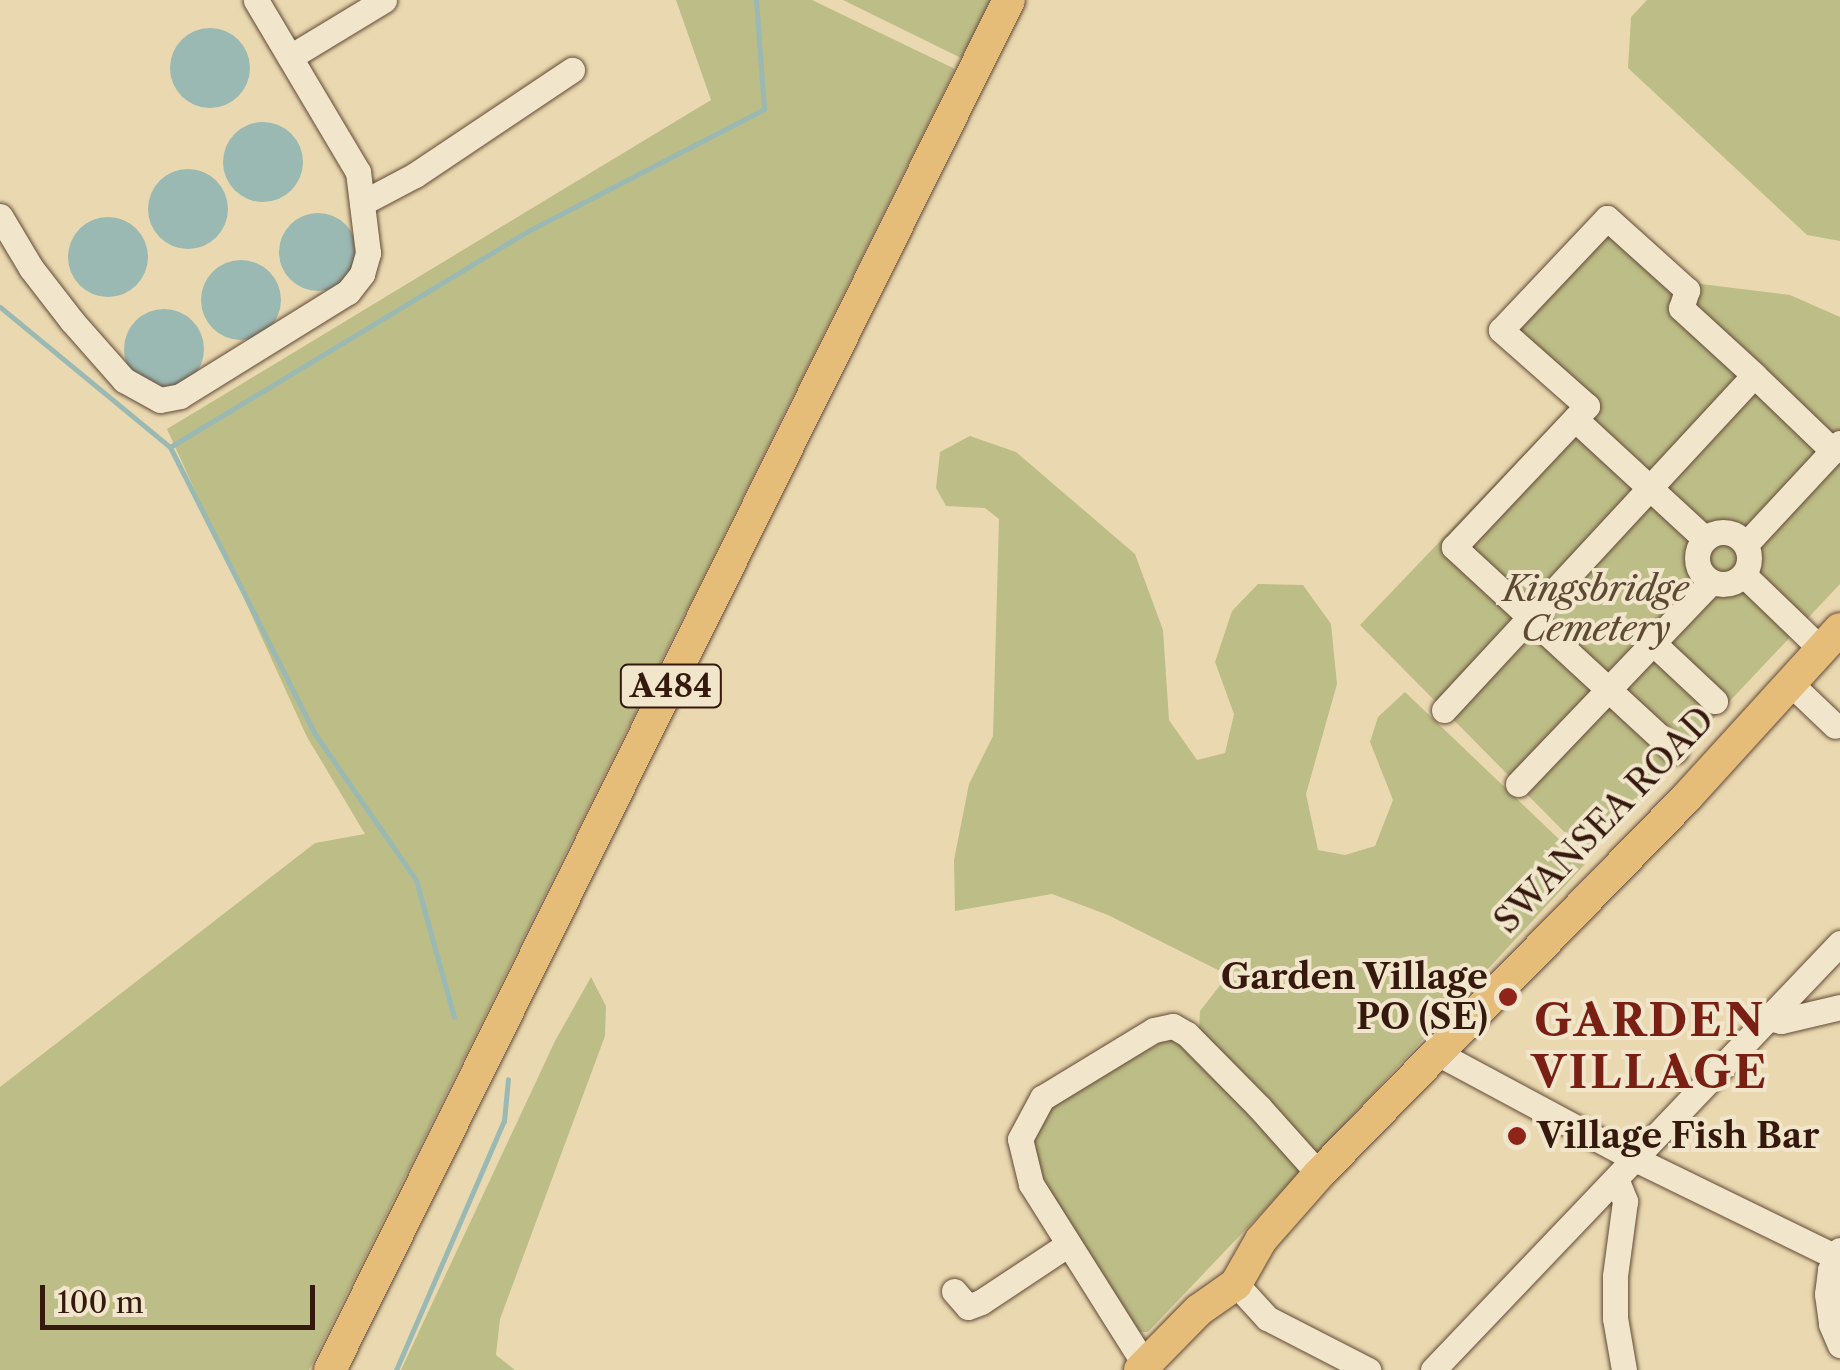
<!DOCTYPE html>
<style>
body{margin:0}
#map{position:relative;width:1840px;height:1370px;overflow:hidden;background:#ead9b0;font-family:"Libre Caslon Text",serif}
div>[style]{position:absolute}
.green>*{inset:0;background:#bdbd87}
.water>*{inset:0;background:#9ab9b3}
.round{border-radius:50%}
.stream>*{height:5px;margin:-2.5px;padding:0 2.5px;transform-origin:2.5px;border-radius:2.5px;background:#9ab9b3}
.roads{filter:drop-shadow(0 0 2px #624936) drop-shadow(0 0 2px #624936)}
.minor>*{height:25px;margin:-12.5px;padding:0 12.5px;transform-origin:12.5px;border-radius:12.5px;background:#f1e6cc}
.minor>.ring{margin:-12.5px;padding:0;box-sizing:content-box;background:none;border:25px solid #f1e6cc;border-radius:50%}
.major>*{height:32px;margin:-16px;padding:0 16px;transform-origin:16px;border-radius:16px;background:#e5bc78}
.dots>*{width:28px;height:28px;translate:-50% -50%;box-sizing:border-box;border:5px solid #f1e6cc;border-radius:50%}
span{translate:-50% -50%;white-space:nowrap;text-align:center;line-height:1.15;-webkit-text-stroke:8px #f1e6cc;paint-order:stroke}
.shield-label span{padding:2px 8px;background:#f1e6cc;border:2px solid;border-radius:8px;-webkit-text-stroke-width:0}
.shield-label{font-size:32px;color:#35190d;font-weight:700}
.park-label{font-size:35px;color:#5e4a32;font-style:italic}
.street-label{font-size:35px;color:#35190d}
.poi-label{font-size:35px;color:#35190d;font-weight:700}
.right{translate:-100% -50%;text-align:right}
.left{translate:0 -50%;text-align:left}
.district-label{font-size:45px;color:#7a1f14;font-weight:700;letter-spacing:2.5px}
.scale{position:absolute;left:40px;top:1285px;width:275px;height:45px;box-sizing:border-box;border:5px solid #35190d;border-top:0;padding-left:12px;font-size:30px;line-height:35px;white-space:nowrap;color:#35190d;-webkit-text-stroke:8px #f1e6cc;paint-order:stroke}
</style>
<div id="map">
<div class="green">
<div style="clip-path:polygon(676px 0,812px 0,955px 69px,309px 1370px,0 1370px,0 1087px,315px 843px,365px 834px,307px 737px,167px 429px,711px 100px)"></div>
<div style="clip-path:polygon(843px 0,990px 0,961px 58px)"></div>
<div style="clip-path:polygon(1647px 0,1840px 0,1840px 241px,1807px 235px,1628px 68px,1631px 17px)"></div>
<div style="clip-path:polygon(1606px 204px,1693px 283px,1790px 295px,1840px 317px,1840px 584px,1586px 854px,1360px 625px,1572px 403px,1491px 333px)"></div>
<div style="clip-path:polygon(970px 436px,1016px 452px,1135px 554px,1163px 630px,1169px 720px,1197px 760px,1225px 753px,1234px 714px,1215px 662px,1232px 611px,1258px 584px,1303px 585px,1331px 624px,1337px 684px,1306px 794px,1318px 850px,1345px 855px,1375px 846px,1393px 800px,1370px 742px,1378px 717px,1405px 692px,1585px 864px,1314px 1157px,1199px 1031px,1200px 1011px,1228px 975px,1108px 915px,1052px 894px,955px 911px,954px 860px,969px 784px,993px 736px,999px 519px,985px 508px,946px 506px,936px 488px,940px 452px)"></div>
<div style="clip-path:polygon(591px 977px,606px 1006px,605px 1036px,500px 1319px,496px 1355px,515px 1370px,401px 1370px,555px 1041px)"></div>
<div style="clip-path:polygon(1171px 1037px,1185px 1039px,1306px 1166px,1148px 1332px,1139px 1332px,1129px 1326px,1042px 1186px,1034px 1138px,1041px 1116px,1054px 1102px)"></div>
</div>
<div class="water">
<div class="round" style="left:170px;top:28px;width:80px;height:80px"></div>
<div class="round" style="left:223px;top:122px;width:80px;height:80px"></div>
<div class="round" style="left:148px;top:169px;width:80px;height:80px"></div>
<div class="round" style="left:279px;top:213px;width:78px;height:78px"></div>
<div class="round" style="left:68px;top:217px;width:80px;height:80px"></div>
<div class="round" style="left:201px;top:260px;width:80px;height:80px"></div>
<div class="round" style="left:124px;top:309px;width:80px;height:80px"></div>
</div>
<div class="stream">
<div style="left:0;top:307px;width:220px;rotate:39.5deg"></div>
<div style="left:170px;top:447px;width:322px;rotate:63.2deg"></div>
<div style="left:315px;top:734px;width:178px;rotate:55.3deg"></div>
<div style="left:416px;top:880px;width:142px;rotate:74.5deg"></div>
<div style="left:170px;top:447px;width:418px;rotate:-31.1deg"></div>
<div style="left:528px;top:231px;width:266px;rotate:-27.3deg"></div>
<div style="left:764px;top:109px;width:109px;rotate:-94.2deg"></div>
<div style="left:396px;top:1370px;width:271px;rotate:-66.6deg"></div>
<div style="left:504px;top:1121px;width:42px;rotate:-84.6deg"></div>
</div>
<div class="roads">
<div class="minor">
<div style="left:290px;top:57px;width:110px;rotate:-31.2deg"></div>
<div style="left:362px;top:203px;width:60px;rotate:-27.8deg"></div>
<div style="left:415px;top:175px;width:189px;rotate:-33.8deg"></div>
<div style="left:0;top:216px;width:61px;rotate:59.2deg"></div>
<div style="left:31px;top:268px;width:67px;rotate:52.3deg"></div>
<div style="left:72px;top:321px;width:79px;rotate:48.6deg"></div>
<div style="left:124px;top:380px;width:41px;rotate:29.1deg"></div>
<div style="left:160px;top:400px;width:20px;rotate:-11deg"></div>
<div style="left:180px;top:396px;width:198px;rotate:-31.8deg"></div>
<div style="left:348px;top:292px;width:23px;rotate:-52deg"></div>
<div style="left:362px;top:274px;width:22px;rotate:-74deg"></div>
<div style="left:368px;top:253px;width:82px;rotate:-97deg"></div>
<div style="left:358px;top:172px;width:200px;rotate:-120.7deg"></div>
<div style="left:1575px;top:419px;width:177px;rotate:42.7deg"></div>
<div class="ring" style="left:1697px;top:532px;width:27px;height:27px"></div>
<div style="left:1746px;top:544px;width:138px;rotate:-47.1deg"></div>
<div style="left:1744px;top:575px;width:107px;rotate:43.9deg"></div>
<div style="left:1653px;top:643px;width:85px;rotate:43.1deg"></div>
<div style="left:1790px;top:683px;width:62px;rotate:43.7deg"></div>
<div style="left:1444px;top:710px;width:456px;rotate:-47.2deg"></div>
<div style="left:1754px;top:375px;width:110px;rotate:43.9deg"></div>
<div style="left:1675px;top:751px;width:301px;rotate:-137.3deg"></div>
<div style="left:1454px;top:547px;width:194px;rotate:-46.7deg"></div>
<div style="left:1587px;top:406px;width:115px;rotate:-138.5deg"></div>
<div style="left:1501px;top:330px;width:154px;rotate:-46.6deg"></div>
<div style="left:1607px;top:218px;width:108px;rotate:42deg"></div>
<div style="left:1687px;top:290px;width:19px;rotate:108deg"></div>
<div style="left:1681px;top:308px;width:99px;rotate:42.5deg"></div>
<div style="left:1518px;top:784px;width:279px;rotate:-46.3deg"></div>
<div style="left:1768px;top:1018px;width:13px;rotate:13deg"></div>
<div style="left:1781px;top:1021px;width:61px;rotate:-13.3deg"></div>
<div style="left:1437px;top:1053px;width:216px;rotate:28.2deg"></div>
<div style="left:1627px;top:1155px;width:233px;rotate:26deg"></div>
<div style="left:1617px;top:1181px;width:22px;rotate:68deg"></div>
<div style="left:1625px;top:1201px;width:76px;rotate:97.6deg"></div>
<div style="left:1615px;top:1276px;width:42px;rotate:90deg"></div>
<div style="left:1615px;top:1318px;width:53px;rotate:80.2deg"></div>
<div style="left:1840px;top:1250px;width:22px;rotate:117deg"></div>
<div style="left:1830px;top:1270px;width:24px;rotate:97deg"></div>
<div style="left:1827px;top:1294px;width:30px;rotate:82deg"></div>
<div style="left:1831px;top:1324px;width:23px;rotate:67deg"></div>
<div style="left:1236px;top:1284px;width:46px;rotate:47.6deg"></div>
<div style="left:1267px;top:1318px;width:114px;rotate:27.2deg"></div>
<div style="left:954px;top:1291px;width:21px;rotate:49deg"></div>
<div style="left:968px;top:1307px;width:14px;rotate:-21deg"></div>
<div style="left:981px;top:1302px;width:103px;rotate:-33.5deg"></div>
<div style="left:1145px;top:1365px;width:214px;rotate:-122.2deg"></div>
<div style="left:1031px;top:1184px;width:46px;rotate:-103.7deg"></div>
<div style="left:1020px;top:1139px;width:47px;rotate:-61.8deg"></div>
<div style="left:1042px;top:1098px;width:131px;rotate:-31.3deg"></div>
<div style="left:1154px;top:1030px;width:19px;rotate:-12deg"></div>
<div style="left:1173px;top:1026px;width:16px;rotate:30deg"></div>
<div style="left:1187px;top:1034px;width:103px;rotate:45.4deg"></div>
<div style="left:1259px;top:1107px;width:90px;rotate:48.2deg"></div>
<div style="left:1433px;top:1370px;width:590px;rotate:-46.37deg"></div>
</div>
<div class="major">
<div style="left:330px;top:1370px;width:1529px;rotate:-63.64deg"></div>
<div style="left:1140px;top:1370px;width:84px;rotate:-45.5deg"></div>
<div style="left:1199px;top:1310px;width:45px;rotate:-35.1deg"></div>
<div style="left:1236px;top:1284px;width:51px;rotate:-60.4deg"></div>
<div style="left:1261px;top:1240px;width:88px;rotate:-48.7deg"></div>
<div style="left:1319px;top:1174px;width:527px;rotate:-45.69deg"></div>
<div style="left:1687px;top:797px;width:227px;rotate:-47.7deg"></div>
</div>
</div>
<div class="dots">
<div style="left:1508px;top:997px;background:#8f2418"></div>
<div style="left:1517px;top:1136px;background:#8f2418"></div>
</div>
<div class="shield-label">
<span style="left:671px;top:686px">A484</span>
</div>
<div class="park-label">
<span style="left:1596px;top:609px">Kingsbridge<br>Cemetery</span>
</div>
<div class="street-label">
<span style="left:1604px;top:820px;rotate:-46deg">SWANSEA ROAD</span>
</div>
<div class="poi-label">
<span class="right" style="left:1488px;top:997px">Garden Village<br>PO (SE)</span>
<span class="left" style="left:1537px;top:1136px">Village Fish Bar</span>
</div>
<div class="district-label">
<span style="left:1650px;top:1047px">GARDEN<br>VILLAGE</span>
</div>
<div class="scale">100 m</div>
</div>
